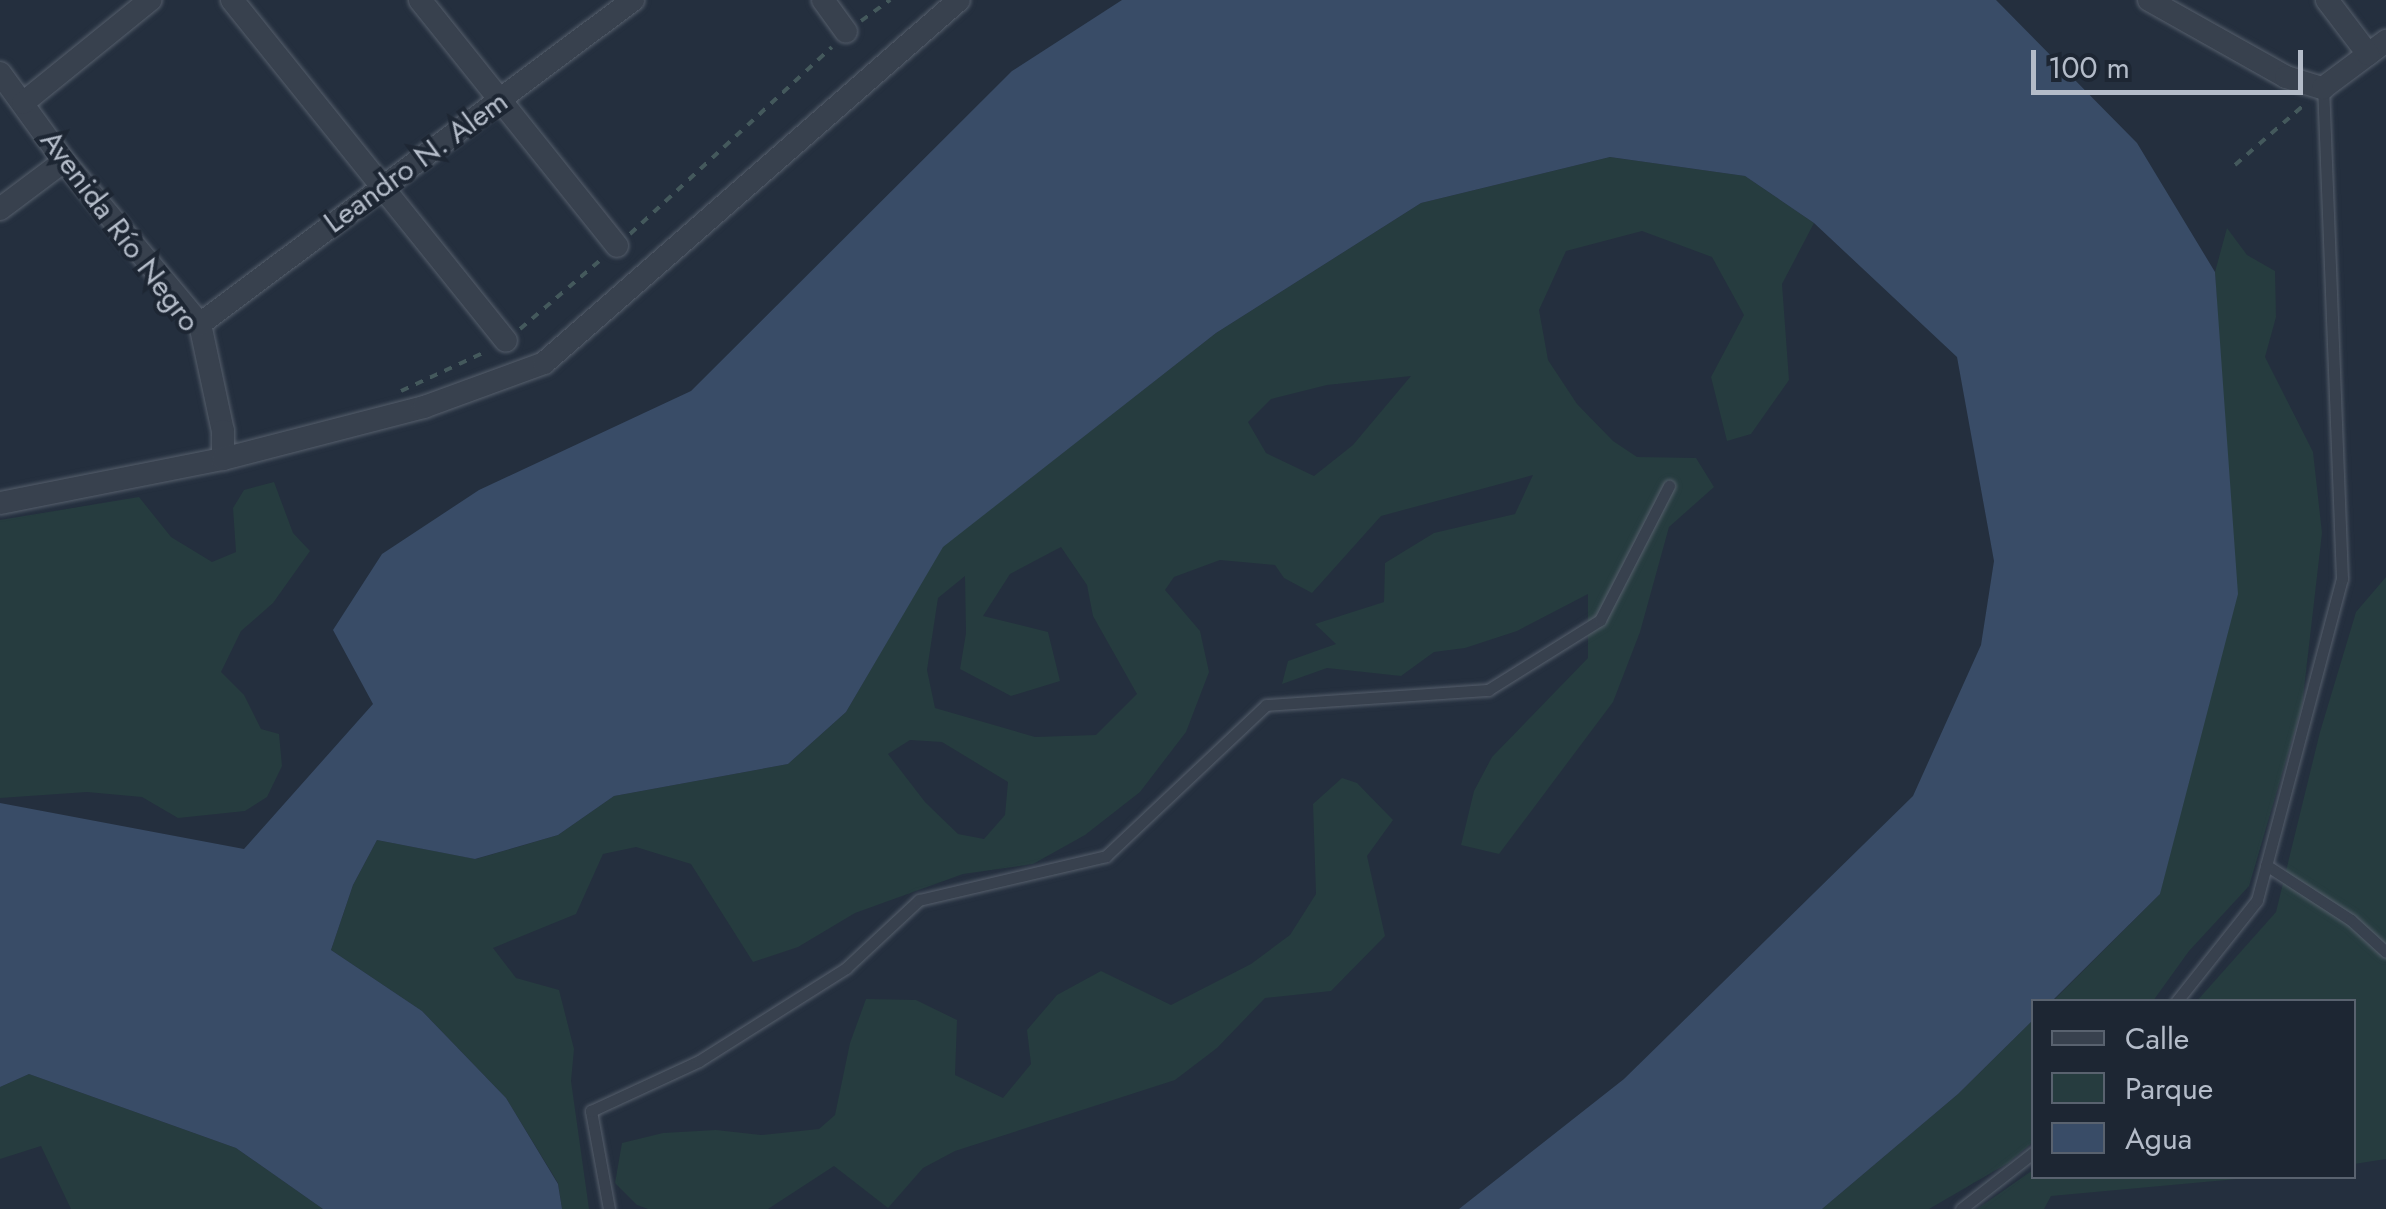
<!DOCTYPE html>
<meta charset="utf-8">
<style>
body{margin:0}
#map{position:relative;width:2386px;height:1209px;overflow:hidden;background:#242f3e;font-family:Jost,sans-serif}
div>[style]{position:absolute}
.green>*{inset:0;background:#263c3f}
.water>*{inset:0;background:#394c67}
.path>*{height:4px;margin-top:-2px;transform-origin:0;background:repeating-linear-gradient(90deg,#44595c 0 8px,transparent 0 16px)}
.roads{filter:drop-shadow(0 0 2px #565f6c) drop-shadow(0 0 2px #565f6c)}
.lane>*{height:11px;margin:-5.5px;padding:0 5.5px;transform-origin:5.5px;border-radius:5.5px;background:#38414e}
.street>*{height:22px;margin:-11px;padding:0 11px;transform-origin:11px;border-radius:11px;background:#38414e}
span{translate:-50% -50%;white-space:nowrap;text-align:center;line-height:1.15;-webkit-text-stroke:8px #1d2633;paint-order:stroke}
.street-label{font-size:30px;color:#b4bcc9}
.legend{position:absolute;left:2031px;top:999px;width:325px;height:180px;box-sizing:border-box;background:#1d2633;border:2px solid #59626f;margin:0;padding:12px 18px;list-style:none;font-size:30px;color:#b4bcc9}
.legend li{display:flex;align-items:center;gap:20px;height:50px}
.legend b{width:50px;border:2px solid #59626f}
.scale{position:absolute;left:2031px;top:50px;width:272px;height:45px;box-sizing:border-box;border:5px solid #b4bcc9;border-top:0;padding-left:12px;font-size:30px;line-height:35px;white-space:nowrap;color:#b4bcc9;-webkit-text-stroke:8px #1d2633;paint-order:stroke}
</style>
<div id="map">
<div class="green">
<div style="clip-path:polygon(evenodd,1610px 157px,1745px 176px,1814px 223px,1782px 284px,1789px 380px,1751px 434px,1727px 441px,1711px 377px,1744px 315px,1712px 257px,1642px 231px,1566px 251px,1539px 310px,1548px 360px,1577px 404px,1613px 441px,1637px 457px,1696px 458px,1714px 487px,1669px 527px,1640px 632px,1613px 702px,1499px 854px,1461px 845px,1474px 791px,1492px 757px,1588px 658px,1588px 594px,1517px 631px,1465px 648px,1434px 652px,1401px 676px,1327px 668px,1282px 684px,1288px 661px,1336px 644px,1315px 624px,1384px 602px,1385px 563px,1434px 533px,1515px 514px,1533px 475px,1381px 516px,1312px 593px,1284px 578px,1275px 565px,1220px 560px,1174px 577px,1165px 590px,1200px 631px,1209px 672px,1186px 732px,1140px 792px,1085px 835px,1033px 864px,963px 874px,855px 913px,798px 947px,753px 962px,691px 864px,636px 847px,603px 854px,576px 914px,493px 948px,516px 978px,559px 990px,574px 1049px,571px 1081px,589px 1209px,562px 1209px,558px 1183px,506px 1098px,422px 1011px,331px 950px,353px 885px,377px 840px,476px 859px,558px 835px,614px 796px,788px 764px,846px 712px,942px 547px,1216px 333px,1421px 203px,1610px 157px,1411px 376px,1353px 445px,1314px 476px,1266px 453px,1248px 422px,1271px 399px,1327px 385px,1411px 376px,1610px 157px,1061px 547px,1087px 585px,1093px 616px,1137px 694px,1096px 735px,1035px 737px,935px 708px,927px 670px,938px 598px,965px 576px,966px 633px,960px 669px,1011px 696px,1060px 681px,1048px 632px,983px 616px,1010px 574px,1061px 547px,1610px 157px,910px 740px,942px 742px,1008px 782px,1005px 815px,984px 839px,958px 834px,925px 802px,888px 754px,910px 740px)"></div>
<div style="clip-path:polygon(2227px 228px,2247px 255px,2275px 271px,2276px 317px,2265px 357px,2313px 452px,2322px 533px,2302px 706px,2249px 886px,2189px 951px,2153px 1001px,2052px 1002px,2160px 894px,2220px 359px,2215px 272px)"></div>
<div style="clip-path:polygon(274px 482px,293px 533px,310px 551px,273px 603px,241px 631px,221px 672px,244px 695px,261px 729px,279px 734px,282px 766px,267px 797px,245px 811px,178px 818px,142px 797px,87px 792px,0 798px,0 520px,139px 497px,171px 537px,212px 562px,236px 552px,233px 508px,244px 490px)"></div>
<div style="clip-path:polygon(2386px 577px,2386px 1159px,2354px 1164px,2354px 1002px,2196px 1002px,2276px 912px,2320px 732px,2356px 612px)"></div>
<div style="clip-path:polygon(1342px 778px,1357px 783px,1393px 820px,1367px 856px,1385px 936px,1331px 991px,1265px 998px,1217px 1048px,1175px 1080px,955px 1151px,923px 1168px,888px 1208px,834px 1166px,768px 1209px,648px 1209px,637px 1205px,615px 1183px,622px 1143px,663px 1133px,716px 1130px,761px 1135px,819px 1129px,835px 1115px,850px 1043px,866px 999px,916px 1000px,957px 1020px,955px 1075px,1003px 1098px,1031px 1064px,1027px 1030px,1057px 995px,1101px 971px,1171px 1005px,1251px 964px,1290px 935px,1316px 894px,1313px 804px)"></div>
<div style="clip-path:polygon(2033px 1020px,2033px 1142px,2008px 1163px,1929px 1209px,1822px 1209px,1958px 1094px)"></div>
<div style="clip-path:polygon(29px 1074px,236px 1148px,323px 1209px,71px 1209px,41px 1146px,0 1159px,0 1087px)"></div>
<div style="clip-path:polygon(2033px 1170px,2034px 1176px,2259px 1177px,2051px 1196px,2044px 1209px,1977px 1209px)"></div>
</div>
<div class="water">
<div style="clip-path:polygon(1122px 0,1996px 0,2137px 143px,2215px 272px,2238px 594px,2160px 894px,2052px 1001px,2034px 1002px,2033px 1020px,1958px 1094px,1822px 1209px,1459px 1209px,1624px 1079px,1913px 796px,1981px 645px,1994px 561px,1957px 357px,1814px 223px,1745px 176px,1610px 157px,1421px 203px,1216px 333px,943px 547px,846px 712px,788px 764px,614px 796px,558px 835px,475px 859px,377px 840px,353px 885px,331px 950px,422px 1011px,506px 1098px,558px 1184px,562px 1209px,323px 1209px,236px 1148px,29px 1074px,0 1087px,0 803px,244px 849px,373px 704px,333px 630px,382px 554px,479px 490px,691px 391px,1012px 71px)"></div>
</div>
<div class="path">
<div style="left:861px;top:21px;width:36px;rotate:-36deg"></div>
<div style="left:2235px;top:165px;width:91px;rotate:-41deg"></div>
<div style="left:630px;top:234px;width:275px;rotate:-42.8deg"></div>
<div style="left:520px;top:329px;width:111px;rotate:-40.6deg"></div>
<div style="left:401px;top:391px;width:95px;rotate:-24.9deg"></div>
</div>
<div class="roads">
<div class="lane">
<div style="left:2266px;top:865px;width:101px;rotate:32.9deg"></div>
<div style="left:2351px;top:920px;width:47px;rotate:42.4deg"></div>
<div style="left:2176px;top:1002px;width:130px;rotate:-51.5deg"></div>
<div style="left:2257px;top:900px;width:332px;rotate:-75.2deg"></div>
<div style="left:2342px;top:579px;width:491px;rotate:-92.2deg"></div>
<div style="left:609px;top:1209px;width:100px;rotate:-100.4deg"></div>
<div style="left:591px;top:1111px;width:119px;rotate:-24.8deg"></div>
<div style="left:699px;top:1061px;width:174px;rotate:-32.3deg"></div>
<div style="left:846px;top:968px;width:100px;rotate:-43deg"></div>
<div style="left:919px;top:900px;width:192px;rotate:-13.2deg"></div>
<div style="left:1106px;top:856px;width:220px;rotate:-43.3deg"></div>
<div style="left:1266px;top:705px;width:223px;rotate:-3.9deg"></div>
<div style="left:1488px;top:690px;width:132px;rotate:-32deg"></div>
<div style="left:1600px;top:620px;width:151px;rotate:-62.8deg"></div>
<div style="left:1961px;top:1209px;width:93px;rotate:-38deg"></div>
</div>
<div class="street">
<div style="left:232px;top:0;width:437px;rotate:51.2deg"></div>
<div style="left:420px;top:0;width:315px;rotate:51.3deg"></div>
<div style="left:823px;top:0;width:39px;rotate:54deg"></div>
<div style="left:2149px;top:0;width:157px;rotate:29.3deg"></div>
<div style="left:2286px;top:77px;width:39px;rotate:17deg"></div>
<div style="left:2323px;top:88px;width:79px;rotate:-36.7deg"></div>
<div style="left:2327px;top:0;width:68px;rotate:52.8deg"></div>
<div style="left:0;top:73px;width:109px;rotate:54deg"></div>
<div style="left:64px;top:161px;width:212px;rotate:50.2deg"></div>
<div style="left:200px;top:324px;width:109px;rotate:77.9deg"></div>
<div style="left:223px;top:431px;width:28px;rotate:90deg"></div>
<div style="left:23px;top:103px;width:164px;rotate:-39deg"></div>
<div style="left:0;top:209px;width:80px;rotate:-36.9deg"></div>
<div style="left:200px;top:324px;width:541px;rotate:-36.81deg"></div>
<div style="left:0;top:503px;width:227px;rotate:-11.2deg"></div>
<div style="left:223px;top:459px;width:208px;rotate:-14.5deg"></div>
<div style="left:424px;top:407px;width:128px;rotate:-20.1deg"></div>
<div style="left:544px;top:363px;width:551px;rotate:-41.18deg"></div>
</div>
</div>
<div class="street-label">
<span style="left:416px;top:162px;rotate:-36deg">Leandro N. Alem</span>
<span style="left:120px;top:231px;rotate:53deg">Avenida Río Negro</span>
</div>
<ul class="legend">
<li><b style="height:12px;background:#38414e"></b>Calle</li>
<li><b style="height:28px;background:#263c3f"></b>Parque</li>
<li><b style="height:28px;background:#394c67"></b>Agua</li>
</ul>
<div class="scale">100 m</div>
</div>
